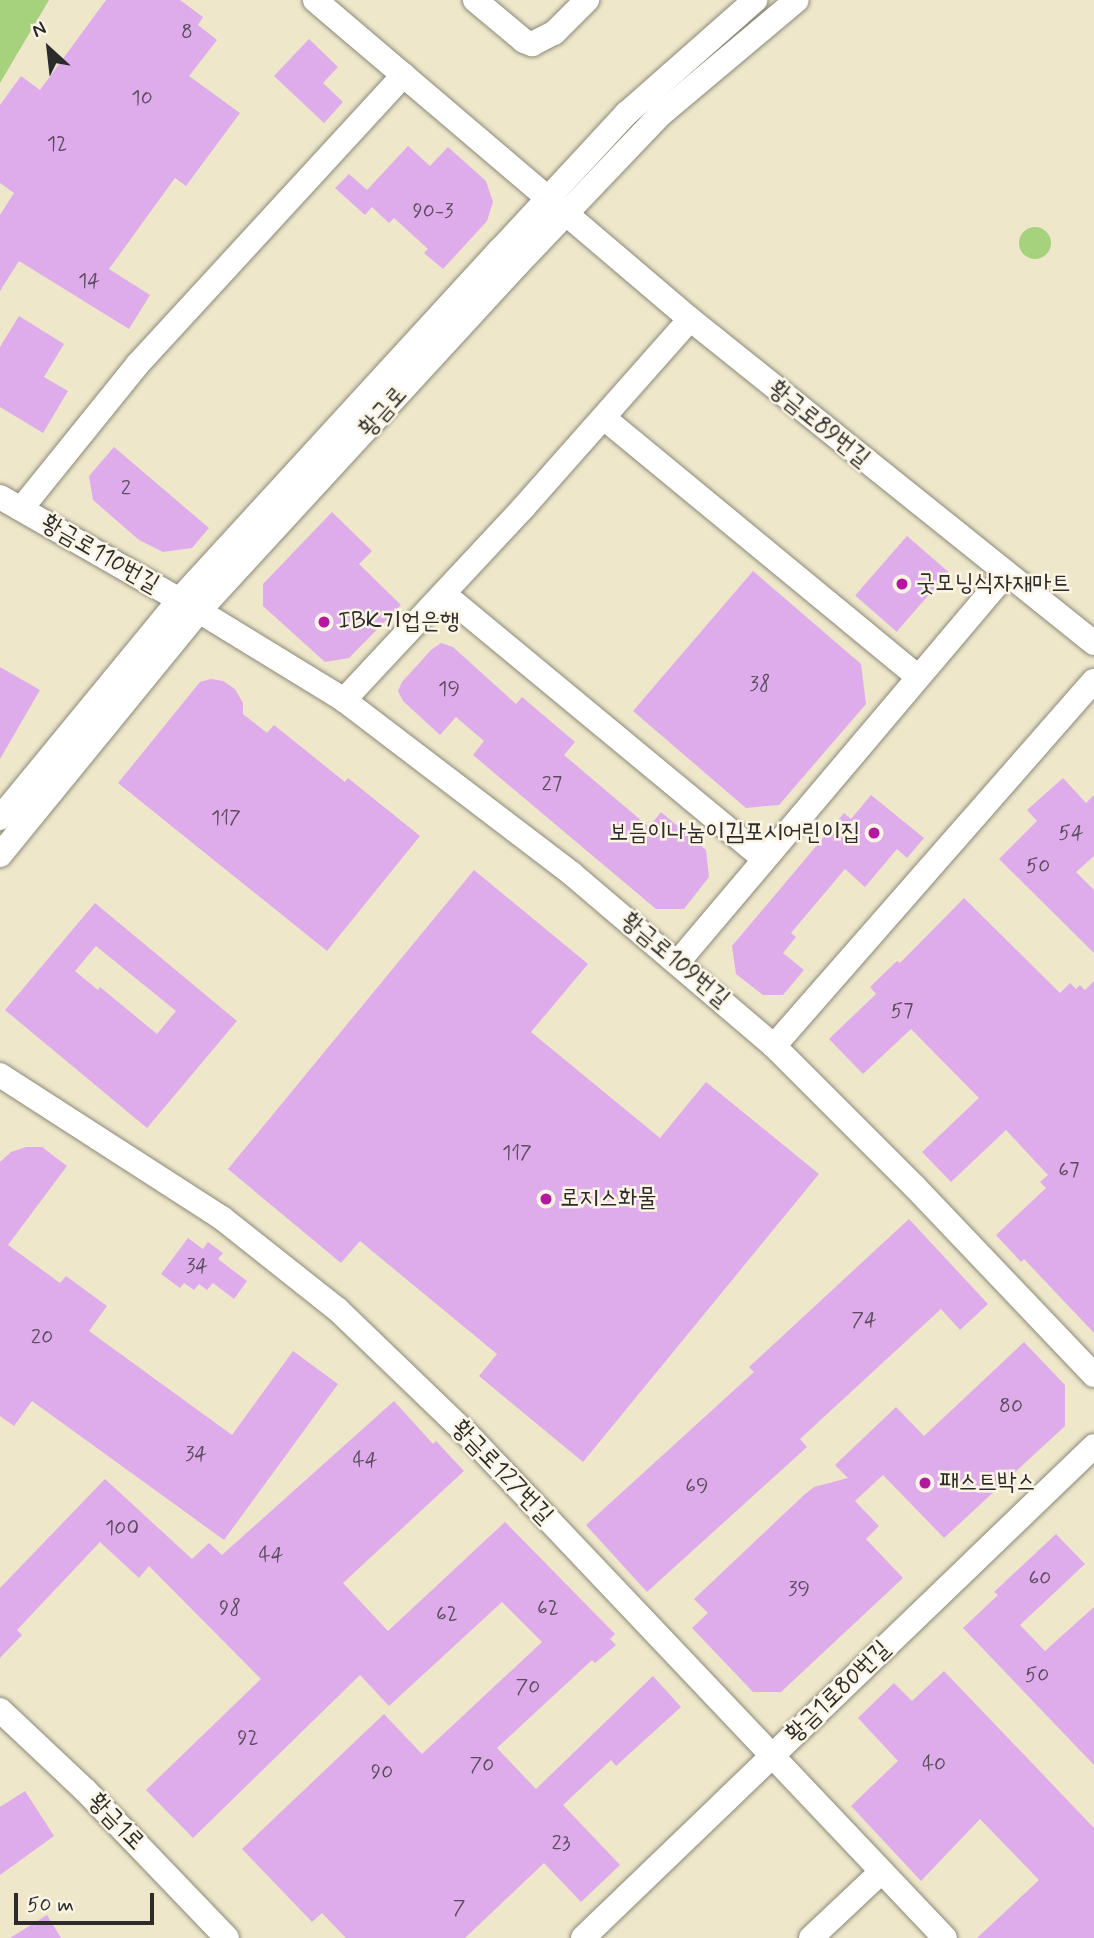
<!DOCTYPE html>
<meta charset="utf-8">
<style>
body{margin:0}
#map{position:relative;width:1094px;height:1938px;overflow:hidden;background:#eee7ca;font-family:Mynerve,"Poor Story",sans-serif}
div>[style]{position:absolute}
.green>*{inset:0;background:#a6d17d}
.round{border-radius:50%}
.building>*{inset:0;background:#dfaceb;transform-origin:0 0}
.roads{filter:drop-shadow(0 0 2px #8c897a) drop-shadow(0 0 2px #8c897a)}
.minor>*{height:24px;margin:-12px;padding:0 12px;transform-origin:12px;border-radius:12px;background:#fff}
.dots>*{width:19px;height:19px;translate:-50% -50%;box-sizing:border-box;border:4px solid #fcf5e5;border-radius:50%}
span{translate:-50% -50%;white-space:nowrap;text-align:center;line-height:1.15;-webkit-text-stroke:5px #fcf5e5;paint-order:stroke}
.number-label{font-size:21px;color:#584b5b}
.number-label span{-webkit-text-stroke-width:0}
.street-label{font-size:24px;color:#2b2b2b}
.poi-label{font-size:24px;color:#2b2b2b}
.left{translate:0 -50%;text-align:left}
.right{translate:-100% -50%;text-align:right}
.north{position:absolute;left:14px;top:14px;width:70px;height:70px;-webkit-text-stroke:5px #fcf5e5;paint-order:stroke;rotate:333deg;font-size:19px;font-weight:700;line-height:28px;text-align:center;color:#2b2b2b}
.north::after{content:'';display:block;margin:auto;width:24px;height:32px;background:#2b2b2b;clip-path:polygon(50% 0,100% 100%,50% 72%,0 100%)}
.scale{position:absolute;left:14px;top:1893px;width:140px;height:32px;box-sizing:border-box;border:4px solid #2b2b2b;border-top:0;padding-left:9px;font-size:21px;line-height:24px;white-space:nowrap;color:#2b2b2b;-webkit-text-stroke:5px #fcf5e5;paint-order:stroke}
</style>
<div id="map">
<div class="green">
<div style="clip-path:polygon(0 0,49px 0,0 83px)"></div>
<div class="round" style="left:1019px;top:227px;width:32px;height:32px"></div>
</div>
<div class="building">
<div style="clip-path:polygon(106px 0,180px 0,203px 17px,198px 25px,217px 40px,189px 76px,240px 113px,186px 186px,175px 178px,109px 269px,150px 295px,129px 329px,19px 261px,0 291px,0 215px,14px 193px,0 183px,0 105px,21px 76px,40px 90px)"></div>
<div style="clip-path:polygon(309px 39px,338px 67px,323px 83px,343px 102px,324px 123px,274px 76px)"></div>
<div style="clip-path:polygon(408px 146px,430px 166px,448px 147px,486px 181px,493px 202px,487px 221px,443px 269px,424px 253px,428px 249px,394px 218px,389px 223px,372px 207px,365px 215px,335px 188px,349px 174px,367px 190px)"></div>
<div style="clip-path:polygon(19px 316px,64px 344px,44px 377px,68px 391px,43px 433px,0 407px,0 347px)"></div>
<div style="clip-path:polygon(114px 447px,209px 528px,192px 548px,163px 552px,139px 540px,93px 500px,89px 476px)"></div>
<div style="clip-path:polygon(332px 512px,372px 551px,359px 564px,401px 605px,349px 658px,325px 662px,263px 606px,263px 584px)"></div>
<div style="left:907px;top:536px;width:55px;height:79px;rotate:41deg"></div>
<div style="clip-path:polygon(753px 571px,861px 664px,866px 704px,779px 805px,746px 808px,633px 711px)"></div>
<div style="clip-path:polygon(441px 643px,453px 647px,516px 704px,522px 697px,575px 742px,564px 755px,649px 827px,661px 812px,706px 850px,709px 877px,684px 909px,656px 909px,473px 755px,484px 741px,456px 717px,440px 735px,403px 701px,398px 691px,402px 682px,431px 650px)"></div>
<div style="clip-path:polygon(0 667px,40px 690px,0 759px)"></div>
<div style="clip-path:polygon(211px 679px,223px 681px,235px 689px,243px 703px,243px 714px,267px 733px,274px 725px,345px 782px,348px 778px,420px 836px,327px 951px,118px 783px,200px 682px)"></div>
<div style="clip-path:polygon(1063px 778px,1086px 803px,1094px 795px,1094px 856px,1076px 872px,1094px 890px,1094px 953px,999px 859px,1037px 821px,1027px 810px)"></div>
<div style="clip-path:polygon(871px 795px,924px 838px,907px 858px,897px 849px,865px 887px,845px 869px,791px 933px,796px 937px,783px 953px,804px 970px,783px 995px,763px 995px,736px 974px,732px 946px,844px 813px,851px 819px)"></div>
<div style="clip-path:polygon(474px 870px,588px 964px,531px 1032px,660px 1138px,706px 1082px,819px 1174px,583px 1462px,479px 1376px,497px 1354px,360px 1241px,341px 1263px,228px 1169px)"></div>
<div style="clip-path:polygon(964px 898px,1060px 993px,1070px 983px,1076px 989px,1080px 985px,1085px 990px,1094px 981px,1094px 1333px,1024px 1259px,1021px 1262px,996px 1235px,1046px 1188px,1040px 1182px,1048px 1175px,1006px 1130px,951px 1182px,922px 1152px,979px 1098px,911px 1029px,863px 1074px,829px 1039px,876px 994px,870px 987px,897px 961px,900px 963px)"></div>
<div style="clip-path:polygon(evenodd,95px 903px,237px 1021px,147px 1128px,5px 1010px,95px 903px,96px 946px,176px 1011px,157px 1034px,100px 987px,98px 990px,75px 971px,96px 946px)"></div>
<div style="clip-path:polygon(26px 1147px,42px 1147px,67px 1166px,8px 1245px,60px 1283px,66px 1276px,107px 1306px,89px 1331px,232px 1435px,293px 1351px,338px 1384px,224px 1540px,32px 1401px,14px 1426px,0 1416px,0 1162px,11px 1152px)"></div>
<div style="clip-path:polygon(909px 1219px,988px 1304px,960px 1330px,941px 1309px,800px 1439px,807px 1447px,647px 1592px,586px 1525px,754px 1372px,749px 1367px)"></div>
<div style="clip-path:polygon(188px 1238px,203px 1249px,208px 1242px,223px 1253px,218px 1259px,247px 1281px,234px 1299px,213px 1283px,207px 1290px,199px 1284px,194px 1290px,184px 1283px,180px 1288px,161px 1274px)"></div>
<div style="clip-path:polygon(1024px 1342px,1065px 1385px,1065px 1426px,944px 1538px,883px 1475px,855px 1501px,879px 1526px,866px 1539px,903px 1578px,781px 1692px,753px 1692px,692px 1628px,708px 1613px,694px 1599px,804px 1495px,814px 1487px,848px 1478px,835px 1465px,896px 1407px,924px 1436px)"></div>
<div style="clip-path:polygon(394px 1401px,433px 1444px,436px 1441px,464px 1471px,343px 1583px,388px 1631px,505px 1522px,615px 1634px,610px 1639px,616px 1645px,595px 1663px,592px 1660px,497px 1748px,536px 1789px,653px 1676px,681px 1707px,616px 1766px,611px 1760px,563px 1805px,620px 1865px,581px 1902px,544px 1863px,465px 1938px,346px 1938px,322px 1913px,312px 1922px,242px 1849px,384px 1714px,422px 1754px,542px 1642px,502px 1602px,389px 1706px,360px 1675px,193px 1838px,146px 1790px,261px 1679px,149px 1566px,139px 1578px,100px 1542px,17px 1630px,22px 1635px,0 1658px,0 1588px,105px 1479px,192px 1559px,209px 1543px,222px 1555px)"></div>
<div style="clip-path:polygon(1056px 1534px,1085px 1564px,1020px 1625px,1045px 1651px,1094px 1607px,1094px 1765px,963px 1628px,998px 1595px,994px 1592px)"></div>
<div style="clip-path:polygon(944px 1671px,1094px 1828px,1094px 1938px,977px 1938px,1039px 1880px,980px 1819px,921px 1881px,851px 1806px,898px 1761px,858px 1718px,894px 1683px,912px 1701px)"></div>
<div style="clip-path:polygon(25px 1791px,54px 1836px,0 1875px,0 1807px)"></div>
<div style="clip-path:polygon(47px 1915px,61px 1938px,10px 1938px)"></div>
</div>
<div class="roads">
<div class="minor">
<div style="left:315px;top:0;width:492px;rotate:40.4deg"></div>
<div style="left:690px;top:319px;width:518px;rotate:38.73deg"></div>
<div style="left:475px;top:0;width:64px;rotate:39.9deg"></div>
<div style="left:524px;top:41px;width:9px;rotate:21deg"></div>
<div style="left:532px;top:44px;width:25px;rotate:-27deg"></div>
<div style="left:554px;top:33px;width:47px;rotate:-45deg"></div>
<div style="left:604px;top:418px;width:406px;rotate:39.5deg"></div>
<div style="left:0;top:497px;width:229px;rotate:29.8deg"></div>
<div style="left:199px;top:611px;width:170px;rotate:31.5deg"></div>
<div style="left:344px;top:700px;width:287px;rotate:37.3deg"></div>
<div style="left:572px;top:874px;width:265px;rotate:40.4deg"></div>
<div style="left:774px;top:1046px;width:198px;rotate:45deg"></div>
<div style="left:914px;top:1186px;width:261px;rotate:46.4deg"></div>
<div style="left:21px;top:509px;width:185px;rotate:-51.1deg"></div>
<div style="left:137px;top:365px;width:394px;rotate:-47.4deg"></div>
<div style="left:444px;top:594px;width:414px;rotate:39.6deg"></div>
<div style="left:344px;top:700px;width:262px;rotate:-47deg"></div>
<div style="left:523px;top:508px;width:252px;rotate:-48.5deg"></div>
<div style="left:0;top:818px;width:282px;rotate:-50.6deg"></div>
<div style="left:179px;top:600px;width:475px;rotate:-47.5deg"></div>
<div style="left:500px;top:250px;width:187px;rotate:-47.2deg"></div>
<div style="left:627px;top:113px;width:171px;rotate:-41.4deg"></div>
<div style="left:0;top:855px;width:315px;rotate:-50.8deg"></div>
<div style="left:199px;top:611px;width:471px;rotate:-47.4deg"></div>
<div style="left:518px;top:264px;width:207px;rotate:-46.4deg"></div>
<div style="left:661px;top:114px;width:177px;rotate:-40deg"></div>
<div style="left:678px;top:962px;width:507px;rotate:-49.8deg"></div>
<div style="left:774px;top:1046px;width:485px;rotate:-48.8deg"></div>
<div style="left:0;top:1075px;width:264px;rotate:32.8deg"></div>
<div style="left:222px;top:1218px;width:147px;rotate:38.4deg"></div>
<div style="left:337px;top:1309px;width:189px;rotate:43.9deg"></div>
<div style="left:473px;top:1440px;width:686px;rotate:46.54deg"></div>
<div style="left:0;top:1710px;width:117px;rotate:43.3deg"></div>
<div style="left:85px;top:1790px;width:205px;rotate:46.2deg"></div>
<div style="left:583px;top:1938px;width:709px;rotate:-43.91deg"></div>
<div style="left:811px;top:1938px;width:96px;rotate:-43.3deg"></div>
</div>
</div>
<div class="dots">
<div style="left:902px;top:584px;background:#b5179e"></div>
<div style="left:324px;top:622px;background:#b5179e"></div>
<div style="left:874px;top:833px;background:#b5179e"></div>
<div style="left:546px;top:1199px;background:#b5179e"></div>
<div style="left:925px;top:1483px;background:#b5179e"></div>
</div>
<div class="number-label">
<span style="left:187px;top:32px">8</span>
<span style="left:142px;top:98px">10</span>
<span style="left:57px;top:144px">12</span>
<span style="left:433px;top:211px">90-3</span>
<span style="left:89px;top:281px">14</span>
<span style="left:126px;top:488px">2</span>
<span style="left:760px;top:684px">38</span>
<span style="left:449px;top:689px">19</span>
<span style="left:552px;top:784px">27</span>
<span style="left:226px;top:818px">117</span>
<span style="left:1071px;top:833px">54</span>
<span style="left:1038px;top:866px">50</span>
<span style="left:902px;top:1011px">57</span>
<span style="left:517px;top:1153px">117</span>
<span style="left:1069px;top:1170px">67</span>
<span style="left:197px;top:1266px">34</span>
<span style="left:864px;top:1320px">74</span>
<span style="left:42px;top:1337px">20</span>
<span style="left:1011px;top:1406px">80</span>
<span style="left:196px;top:1454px">34</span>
<span style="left:365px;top:1460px">44</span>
<span style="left:697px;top:1486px">69</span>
<span style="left:122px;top:1528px">100</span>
<span style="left:271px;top:1555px">44</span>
<span style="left:1040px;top:1578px">60</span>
<span style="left:799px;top:1589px">39</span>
<span style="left:230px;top:1608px">98</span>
<span style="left:548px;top:1608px">62</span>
<span style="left:447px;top:1614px">62</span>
<span style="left:1037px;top:1675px">50</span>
<span style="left:528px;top:1687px">70</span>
<span style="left:248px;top:1738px">92</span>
<span style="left:934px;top:1764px">40</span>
<span style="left:482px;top:1765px">70</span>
<span style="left:382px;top:1772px">90</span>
<span style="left:561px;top:1843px">23</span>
<span style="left:459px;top:1908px">7</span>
</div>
<div class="street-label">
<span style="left:383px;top:412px;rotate:-48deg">황금로</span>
<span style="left:819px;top:424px;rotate:39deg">황금로89번길</span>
<span style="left:100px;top:554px;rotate:30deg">황금로110번길</span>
<span style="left:675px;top:960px;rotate:40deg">황금로109번길</span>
<span style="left:502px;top:1472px;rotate:46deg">황금로127번길</span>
<span style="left:838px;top:1692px;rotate:-44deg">황금1로80번길</span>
<span style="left:116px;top:1822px;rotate:46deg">황금1로</span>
</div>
<div class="poi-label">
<span class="left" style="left:916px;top:584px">굿모닝식자재마트</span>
<span class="left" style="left:338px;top:622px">IBK기업은행</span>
<span class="right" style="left:860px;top:833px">보듬이나눔이김포시어린이집</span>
<span class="left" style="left:560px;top:1199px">로지스화물</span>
<span class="left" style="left:939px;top:1483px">패스트박스</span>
</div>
<div class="north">N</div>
<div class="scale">50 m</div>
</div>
